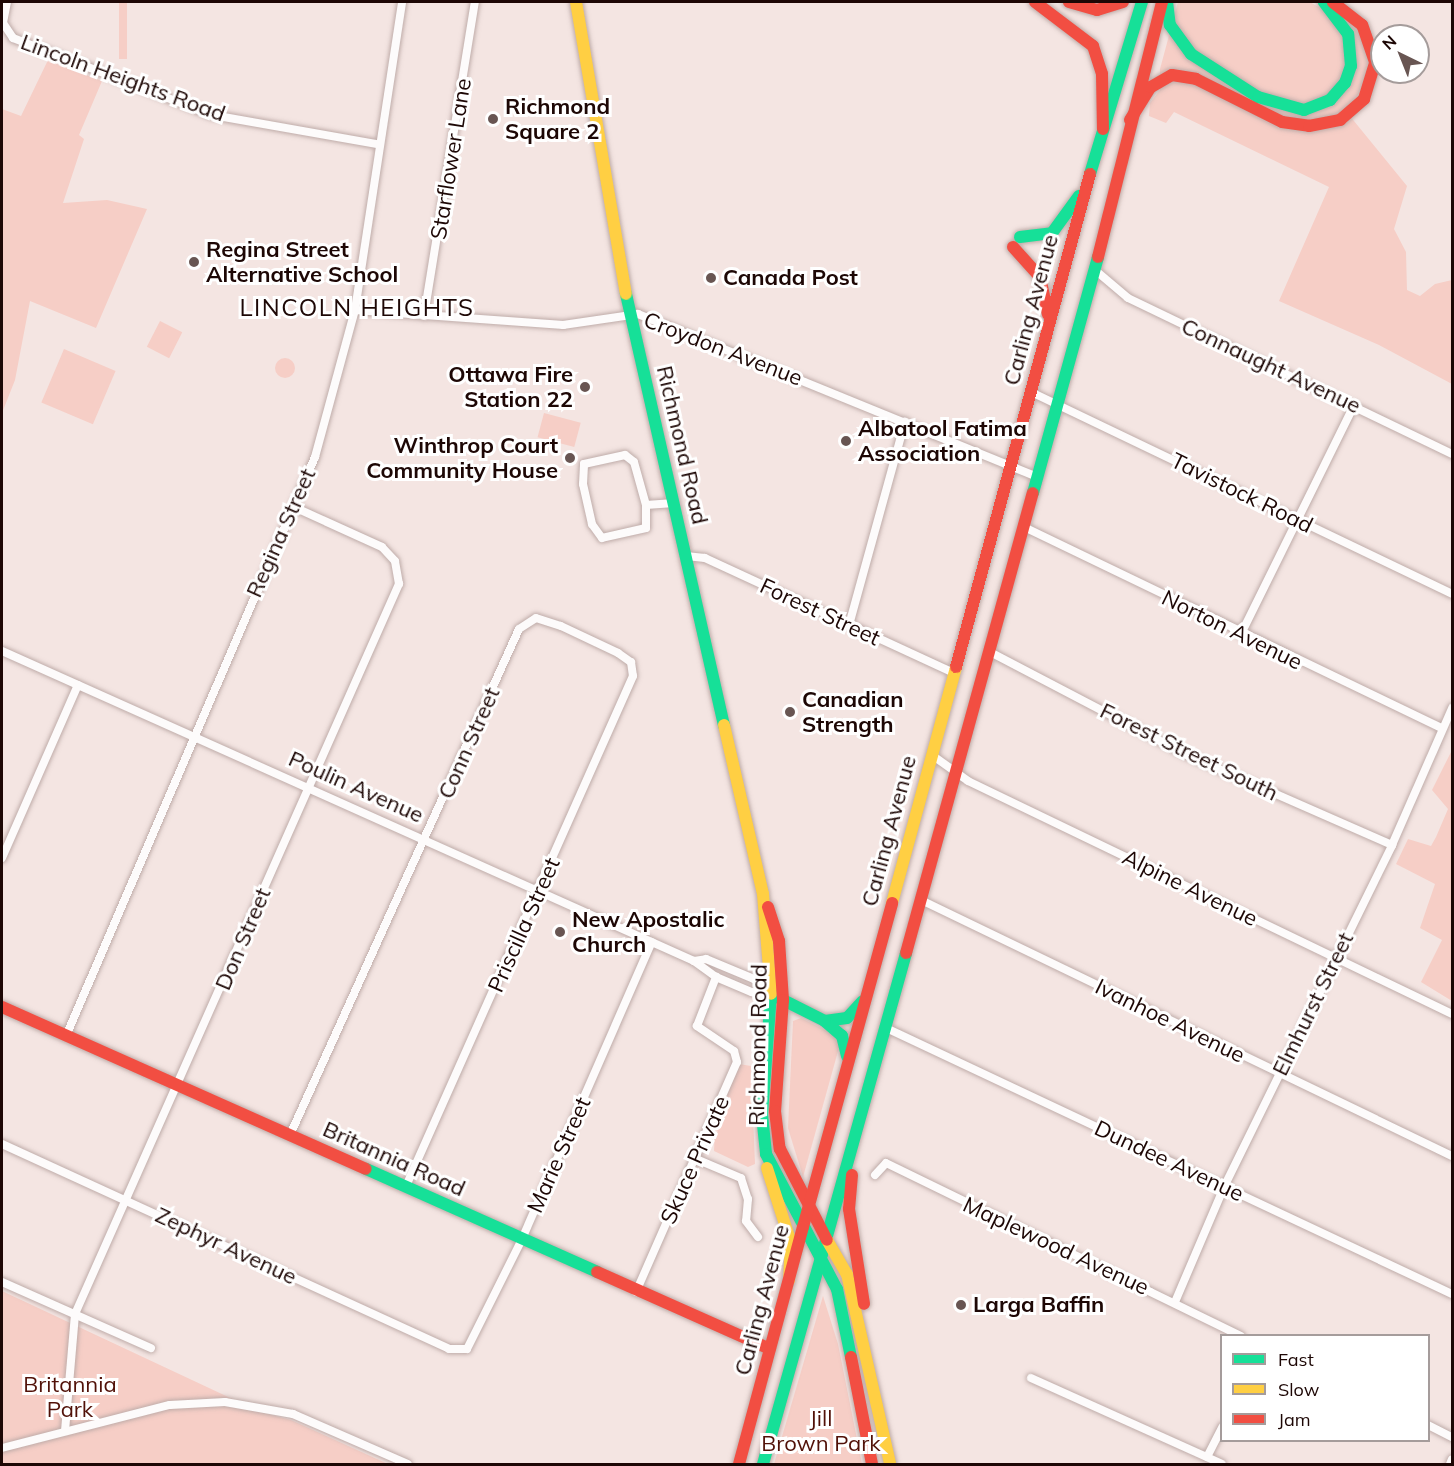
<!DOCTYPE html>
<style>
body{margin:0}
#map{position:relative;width:1454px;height:1466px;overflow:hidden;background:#f4e5e2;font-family:Mulish,sans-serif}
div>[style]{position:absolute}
.green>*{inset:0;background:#f6cec6;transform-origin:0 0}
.round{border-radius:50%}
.roads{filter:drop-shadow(0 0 2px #bfaca9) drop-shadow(0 0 2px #bfaca9)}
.street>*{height:8px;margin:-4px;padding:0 4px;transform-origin:4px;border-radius:4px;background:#fdfbfb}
.fast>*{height:12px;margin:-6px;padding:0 6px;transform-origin:6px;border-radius:6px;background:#16e098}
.slow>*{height:12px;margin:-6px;padding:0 6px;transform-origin:6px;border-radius:6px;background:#ffcf43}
.jam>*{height:12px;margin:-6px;padding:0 6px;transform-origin:6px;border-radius:6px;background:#f24e42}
.dots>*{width:16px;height:16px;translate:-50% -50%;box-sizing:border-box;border:3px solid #fff;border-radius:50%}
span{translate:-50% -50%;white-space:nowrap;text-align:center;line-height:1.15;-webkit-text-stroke:6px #fff;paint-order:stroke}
.street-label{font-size:22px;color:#1d0705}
.poi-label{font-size:22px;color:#1d0705;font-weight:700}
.left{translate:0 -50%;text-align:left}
.right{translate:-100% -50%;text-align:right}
.park-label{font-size:22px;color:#511108}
.neighbourhood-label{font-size:24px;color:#1d0705;letter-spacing:1.5px}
.frame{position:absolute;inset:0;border:3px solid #1d0705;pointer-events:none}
.legend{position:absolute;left:1220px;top:1334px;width:210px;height:108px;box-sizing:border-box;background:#fff;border:2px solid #a59c9b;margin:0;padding:8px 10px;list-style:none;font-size:18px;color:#1d0705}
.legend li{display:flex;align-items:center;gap:12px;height:30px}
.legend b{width:30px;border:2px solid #a59c9b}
.north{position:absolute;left:1370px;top:24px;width:60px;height:60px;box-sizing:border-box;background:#fff;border:2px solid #a59c9b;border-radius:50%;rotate:317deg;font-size:16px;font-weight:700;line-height:24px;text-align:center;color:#1d0705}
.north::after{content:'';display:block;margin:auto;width:21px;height:27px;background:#685552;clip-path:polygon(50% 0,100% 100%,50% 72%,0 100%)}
</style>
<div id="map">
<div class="green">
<div style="left:119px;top:2px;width:8px;height:57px"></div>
<div style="clip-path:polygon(1178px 2px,1310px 2px,1356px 29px,1368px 53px,1368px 72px,1363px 89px,1345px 110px,1407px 186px,1394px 229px,1406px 252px,1407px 290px,1420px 296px,1435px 284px,1452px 280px,1452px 384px,1379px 345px,1279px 301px,1329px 187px,1174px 112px,1166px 123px,1149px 116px,1150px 103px,1160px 90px,1160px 69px)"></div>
<div style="clip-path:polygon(48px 60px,102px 81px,79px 135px,84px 139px,63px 203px,107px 200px,147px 209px,96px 328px,30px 301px,15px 380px,2px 413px,2px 109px,21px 116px)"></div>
<div style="left:160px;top:321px;width:25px;height:29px;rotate:27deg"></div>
<div style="left:64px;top:349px;width:56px;height:58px;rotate:23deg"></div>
<div class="round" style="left:275px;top:358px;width:20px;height:20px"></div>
<div style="left:544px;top:413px;width:38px;height:25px;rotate:15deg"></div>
<div style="clip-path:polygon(1452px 750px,1452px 1001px,1421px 982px,1442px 940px,1420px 928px,1435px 884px,1396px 864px,1408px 839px,1431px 846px,1436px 837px,1448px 809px,1432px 790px)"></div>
<div style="clip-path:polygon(801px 1018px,831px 1033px,840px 1044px,803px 1177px,788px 1128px,793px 1021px)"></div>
<div style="clip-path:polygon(739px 1064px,751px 1066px,755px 1164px,748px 1167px,714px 1151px,715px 1129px)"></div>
<div style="clip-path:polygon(2px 1291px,260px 1412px,291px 1420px,388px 1464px,2px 1464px)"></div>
<div style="clip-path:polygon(823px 1296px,838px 1344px,862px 1464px,774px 1464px)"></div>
</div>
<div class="roads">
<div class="street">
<div style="left:7px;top:2px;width:21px;rotate:101deg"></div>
<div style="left:3px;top:23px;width:18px;rotate:56deg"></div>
<div style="left:13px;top:38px;width:213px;rotate:21.2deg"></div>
<div style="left:212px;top:115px;width:168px;rotate:10deg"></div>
<div style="left:1095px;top:270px;width:43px;rotate:40.3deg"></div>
<div style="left:1128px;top:298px;width:360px;rotate:25.7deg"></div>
<div style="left:355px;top:310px;width:209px;rotate:4.1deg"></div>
<div style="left:563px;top:325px;width:76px;rotate:-8.3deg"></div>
<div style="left:638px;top:314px;width:432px;rotate:22.2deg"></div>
<div style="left:424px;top:316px;width:318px;rotate:-80.8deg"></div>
<div style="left:1031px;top:392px;width:467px;rotate:25.6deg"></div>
<div style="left:646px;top:505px;width:23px;rotate:90deg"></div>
<div style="left:646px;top:528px;width:45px;rotate:167.2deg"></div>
<div style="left:602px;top:538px;width:17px;rotate:-126deg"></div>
<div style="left:592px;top:524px;width:41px;rotate:-102.7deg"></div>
<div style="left:583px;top:484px;width:20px;rotate:-87deg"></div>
<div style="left:584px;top:464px;width:42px;rotate:-12.4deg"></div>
<div style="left:625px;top:455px;width:11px;rotate:38deg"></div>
<div style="left:634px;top:462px;width:45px;rotate:74.4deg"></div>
<div style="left:646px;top:505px;width:28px;rotate:-4deg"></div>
<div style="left:1024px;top:527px;width:463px;rotate:25.7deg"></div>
<div style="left:686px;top:556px;width:19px;rotate:6deg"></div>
<div style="left:705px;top:558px;width:274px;rotate:24.8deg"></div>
<div style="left:849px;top:625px;width:211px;rotate:-74.6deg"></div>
<div style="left:1241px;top:634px;width:255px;rotate:-63.7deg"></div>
<div style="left:2px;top:651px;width:758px;rotate:24.13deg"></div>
<div style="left:694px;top:961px;width:27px;rotate:36deg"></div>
<div style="left:716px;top:977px;width:39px;rotate:23deg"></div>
<div style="left:752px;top:992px;width:19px;rotate:6deg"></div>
<div style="left:990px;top:652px;width:222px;rotate:27.6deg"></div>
<div style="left:1187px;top:755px;width:224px;rotate:23.7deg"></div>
<div style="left:932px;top:755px;width:44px;rotate:35.8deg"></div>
<div style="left:968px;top:781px;width:537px;rotate:25.71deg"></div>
<div style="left:2px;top:858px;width:189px;rotate:-66.3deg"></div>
<div style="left:921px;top:900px;width:589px;rotate:25.74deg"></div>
<div style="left:694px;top:961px;width:12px;rotate:-9deg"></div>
<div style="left:706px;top:959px;width:52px;rotate:22.6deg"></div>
<div style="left:754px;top:979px;width:23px;rotate:41deg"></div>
<div style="left:886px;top:1028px;width:625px;rotate:25.17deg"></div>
<div style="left:66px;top:1036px;width:630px;rotate:-66.73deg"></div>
<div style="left:315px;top:457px;width:152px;rotate:-74.8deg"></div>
<div style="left:355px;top:310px;width:312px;rotate:-81.3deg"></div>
<div style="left:290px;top:1135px;width:555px;rotate:-65.65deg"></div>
<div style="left:519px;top:629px;width:20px;rotate:-33deg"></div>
<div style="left:536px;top:618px;width:26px;rotate:18deg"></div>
<div style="left:561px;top:626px;width:63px;rotate:25.3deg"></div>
<div style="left:618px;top:653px;width:16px;rotate:35deg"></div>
<div style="left:631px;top:662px;width:14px;rotate:82deg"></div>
<div style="left:633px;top:676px;width:558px;rotate:113.99deg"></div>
<div style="left:2px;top:1144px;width:492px;rotate:24.6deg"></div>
<div style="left:449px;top:1349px;width:18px"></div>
<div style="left:467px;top:1349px;width:123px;rotate:-63.4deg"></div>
<div style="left:522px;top:1239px;width:324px;rotate:-66.4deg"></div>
<div style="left:696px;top:1159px;width:49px;rotate:22.9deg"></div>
<div style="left:741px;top:1178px;width:22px;rotate:72deg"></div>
<div style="left:748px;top:1199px;width:22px;rotate:95deg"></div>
<div style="left:746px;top:1221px;width:20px;rotate:53deg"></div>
<div style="left:875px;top:1175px;width:16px;rotate:-47deg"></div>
<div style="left:886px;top:1163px;width:395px;rotate:26deg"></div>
<div style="left:2px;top:1282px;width:163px;rotate:23.9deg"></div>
<div style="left:636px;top:1292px;width:251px;rotate:-66.3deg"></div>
<div style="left:737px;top:1062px;width:11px;rotate:-105deg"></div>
<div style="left:734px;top:1051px;width:45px;rotate:-146deg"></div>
<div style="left:697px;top:1026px;width:53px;rotate:-68.8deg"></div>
<div style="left:1175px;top:1302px;width:125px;rotate:-66.9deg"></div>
<div style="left:1224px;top:1187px;width:381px;rotate:-63.8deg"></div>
<div style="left:1392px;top:845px;width:150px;rotate:-66.3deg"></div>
<div style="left:1031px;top:1378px;width:209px;rotate:24.2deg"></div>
<div style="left:1428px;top:1425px;width:27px;rotate:27deg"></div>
<div style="left:65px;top:1431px;width:117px;rotate:-85.1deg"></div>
<div style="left:75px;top:1314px;width:799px;rotate:-66.07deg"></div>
<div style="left:399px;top:584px;width:23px;rotate:-100deg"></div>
<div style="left:395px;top:561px;width:19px;rotate:-133deg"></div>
<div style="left:382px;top:547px;width:97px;rotate:-155.6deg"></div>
<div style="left:2px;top:1448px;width:173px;rotate:-14.4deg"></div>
<div style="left:170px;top:1405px;width:55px;rotate:-3.1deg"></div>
<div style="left:225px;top:1402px;width:69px;rotate:10deg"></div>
<div style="left:293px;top:1414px;width:125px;rotate:23.5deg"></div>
<div style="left:1207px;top:1457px;width:34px;rotate:-63deg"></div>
<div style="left:1450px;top:1464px;width:5px;rotate:-68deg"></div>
</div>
<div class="fast">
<div style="left:1167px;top:2px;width:23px;rotate:83deg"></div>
<div style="left:1170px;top:25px;width:36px;rotate:54deg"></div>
<div style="left:1191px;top:54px;width:80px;rotate:32.7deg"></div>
<div style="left:1258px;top:97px;width:48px;rotate:15.8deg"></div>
<div style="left:1304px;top:110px;width:28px;rotate:-21deg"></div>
<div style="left:1330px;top:100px;width:23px;rotate:-49deg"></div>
<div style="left:1345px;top:83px;width:18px;rotate:-71deg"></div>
<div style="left:1351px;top:66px;width:32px;rotate:-95deg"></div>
<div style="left:1348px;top:34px;width:40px;rotate:-127deg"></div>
<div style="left:1090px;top:174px;width:180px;rotate:-73.2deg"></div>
<div style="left:1020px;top:237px;width:32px;rotate:-7deg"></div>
<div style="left:1052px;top:233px;width:46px;rotate:-53.9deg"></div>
<div style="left:626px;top:294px;width:442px;rotate:77.2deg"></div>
<div style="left:1033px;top:493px;width:245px;rotate:-74.6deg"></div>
<div style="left:825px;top:1021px;width:22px;rotate:-8deg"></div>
<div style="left:847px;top:1018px;width:23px;rotate:-47deg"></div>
<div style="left:847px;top:1056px;width:21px;rotate:-104deg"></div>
<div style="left:842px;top:1036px;width:23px;rotate:-139deg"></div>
<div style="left:825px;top:1021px;width:60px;rotate:-153.4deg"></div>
<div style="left:771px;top:994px;width:121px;rotate:94.3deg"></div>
<div style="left:762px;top:1115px;width:39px;rotate:84deg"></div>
<div style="left:766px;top:1154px;width:153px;rotate:62.3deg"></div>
<div style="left:837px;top:1289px;width:69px;rotate:78.4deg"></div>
<div style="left:366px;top:1169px;width:253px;rotate:24deg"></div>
<div style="left:822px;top:1254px;width:313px;rotate:-74.4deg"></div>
<div style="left:763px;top:1464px;width:218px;rotate:-74.3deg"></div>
</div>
<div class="slow">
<div style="left:576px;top:2px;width:296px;rotate:80.3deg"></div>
<div style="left:724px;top:725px;width:173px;rotate:77deg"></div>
<div style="left:763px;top:894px;width:100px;rotate:85.4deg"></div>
<div style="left:892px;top:903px;width:245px;rotate:-74.8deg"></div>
<div style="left:767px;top:1168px;width:79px;rotate:72.3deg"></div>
<div style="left:791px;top:1243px;width:37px;rotate:93deg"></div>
<div style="left:827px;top:1240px;width:39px;rotate:60deg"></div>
<div style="left:847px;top:1274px;width:195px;rotate:77.2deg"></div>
</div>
<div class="jam">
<div style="left:1035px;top:2px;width:73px;rotate:37.2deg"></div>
<div style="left:1093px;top:46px;width:29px;rotate:72deg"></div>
<div style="left:1102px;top:74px;width:55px;rotate:89deg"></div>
<div style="left:1069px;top:2px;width:29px;rotate:16deg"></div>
<div style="left:1097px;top:10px;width:27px;rotate:-17deg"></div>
<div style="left:1130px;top:120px;width:39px;rotate:-58deg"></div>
<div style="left:1151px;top:87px;width:24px;rotate:-30deg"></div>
<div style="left:1172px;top:75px;width:24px;rotate:9deg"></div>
<div style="left:1196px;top:79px;width:96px;rotate:26.6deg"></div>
<div style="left:1282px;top:122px;width:27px;rotate:8deg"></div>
<div style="left:1309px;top:126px;width:32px;rotate:-11deg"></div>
<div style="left:1340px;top:120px;width:32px;rotate:-41deg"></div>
<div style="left:1364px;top:99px;width:39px;rotate:-73deg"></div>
<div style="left:1375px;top:62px;width:39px;rotate:-109deg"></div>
<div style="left:1362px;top:25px;width:37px;rotate:-142deg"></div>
<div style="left:1013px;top:247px;width:40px;rotate:48deg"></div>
<div style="left:1040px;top:277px;width:38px;rotate:78deg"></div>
<div style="left:1098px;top:257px;width:263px;rotate:-75.9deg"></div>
<div style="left:956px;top:667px;width:511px;rotate:-74.79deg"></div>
<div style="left:768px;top:907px;width:36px;rotate:72deg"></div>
<div style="left:779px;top:941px;width:59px;rotate:86.1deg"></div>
<div style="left:906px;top:953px;width:477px;rotate:-74.6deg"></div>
<div style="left:783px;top:1000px;width:111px;rotate:94.1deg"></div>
<div style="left:775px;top:1111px;width:38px;rotate:83deg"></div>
<div style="left:780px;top:1149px;width:102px;rotate:62.7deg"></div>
<div style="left:2px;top:1007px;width:398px;rotate:24deg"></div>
<div style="left:852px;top:1175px;width:34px;rotate:95deg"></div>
<div style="left:849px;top:1209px;width:96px;rotate:81deg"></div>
<div style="left:803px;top:1227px;width:336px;rotate:-74.6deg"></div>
<div style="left:597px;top:1272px;width:189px;rotate:24deg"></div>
<div style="left:851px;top:1357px;width:109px;rotate:78.9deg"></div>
<div style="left:739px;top:1464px;width:245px;rotate:-74.9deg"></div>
</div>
</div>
<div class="dots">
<div style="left:493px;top:119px;background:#685552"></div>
<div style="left:194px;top:262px;background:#685552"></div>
<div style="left:711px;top:278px;background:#685552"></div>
<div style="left:585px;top:387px;background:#685552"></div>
<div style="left:846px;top:441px;background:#685552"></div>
<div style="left:570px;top:458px;background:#685552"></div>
<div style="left:790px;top:712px;background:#685552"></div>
<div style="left:560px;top:932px;background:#685552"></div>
<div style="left:961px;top:1305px;background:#685552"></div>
</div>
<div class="street-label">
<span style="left:123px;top:78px;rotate:20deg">Lincoln Heights Road</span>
<span style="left:451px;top:159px;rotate:-81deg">Starflower Lane</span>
<span style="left:1031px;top:310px;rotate:-75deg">Carling Avenue</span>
<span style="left:723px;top:349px;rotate:21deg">Croydon Avenue</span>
<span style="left:1271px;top:366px;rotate:25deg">Connaught Avenue</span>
<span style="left:682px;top:445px;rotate:77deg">Richmond Road</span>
<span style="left:1242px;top:493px;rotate:26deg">Tavistock Road</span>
<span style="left:281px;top:533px;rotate:-66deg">Regina Street</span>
<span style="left:820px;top:612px;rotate:25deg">Forest Street</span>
<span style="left:1232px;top:630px;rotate:26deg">Norton Avenue</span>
<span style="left:469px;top:743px;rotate:-66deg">Conn Street</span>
<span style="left:1189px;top:752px;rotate:26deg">Forest Street South</span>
<span style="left:356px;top:787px;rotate:24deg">Poulin Avenue</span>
<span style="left:889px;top:831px;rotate:-75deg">Carling Avenue</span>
<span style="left:1190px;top:888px;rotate:26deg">Alpine Avenue</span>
<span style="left:524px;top:925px;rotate:-66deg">Priscilla Street</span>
<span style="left:243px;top:939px;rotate:-67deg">Don Street</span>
<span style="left:1313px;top:1004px;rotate:-64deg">Elmhurst Street</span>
<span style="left:1170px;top:1021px;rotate:26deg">Ivanhoe Avenue</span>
<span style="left:758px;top:1045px;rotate:-89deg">Richmond Road</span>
<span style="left:559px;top:1155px;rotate:-66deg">Marie Street</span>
<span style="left:394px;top:1159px;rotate:24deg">Britannia Road</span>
<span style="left:695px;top:1160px;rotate:-66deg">Skuce Private</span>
<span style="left:1169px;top:1161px;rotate:25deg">Dundee Avenue</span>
<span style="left:226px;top:1246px;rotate:25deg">Zephyr Avenue</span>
<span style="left:1056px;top:1246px;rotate:25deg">Maplewood Avenue</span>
<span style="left:762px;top:1300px;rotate:-75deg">Carling Avenue</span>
</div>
<div class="poi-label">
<span class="left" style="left:505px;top:119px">Richmond<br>Square 2</span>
<span class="left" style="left:206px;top:262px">Regina Street<br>Alternative School</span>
<span class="left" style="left:723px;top:278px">Canada Post</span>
<span class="right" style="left:573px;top:387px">Ottawa Fire<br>Station 22</span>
<span class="left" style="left:858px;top:441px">Albatool Fatima<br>Association</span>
<span class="right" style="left:558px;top:458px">Winthrop Court<br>Community House</span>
<span class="left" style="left:802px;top:712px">Canadian<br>Strength</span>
<span class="left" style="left:572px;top:932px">New Apostalic<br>Church</span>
<span class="left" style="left:973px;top:1305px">Larga Baffin</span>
</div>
<div class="park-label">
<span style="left:70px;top:1397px">Britannia<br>Park</span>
<span style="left:821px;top:1431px">Jill<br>Brown Park</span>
</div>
<div class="neighbourhood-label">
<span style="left:357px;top:308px">LINCOLN HEIGHTS</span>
</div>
<div class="frame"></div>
<ul class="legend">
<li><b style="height:8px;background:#16e098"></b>Fast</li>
<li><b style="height:8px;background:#ffcf43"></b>Slow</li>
<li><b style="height:8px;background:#f24e42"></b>Jam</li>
</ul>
<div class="north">N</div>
</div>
